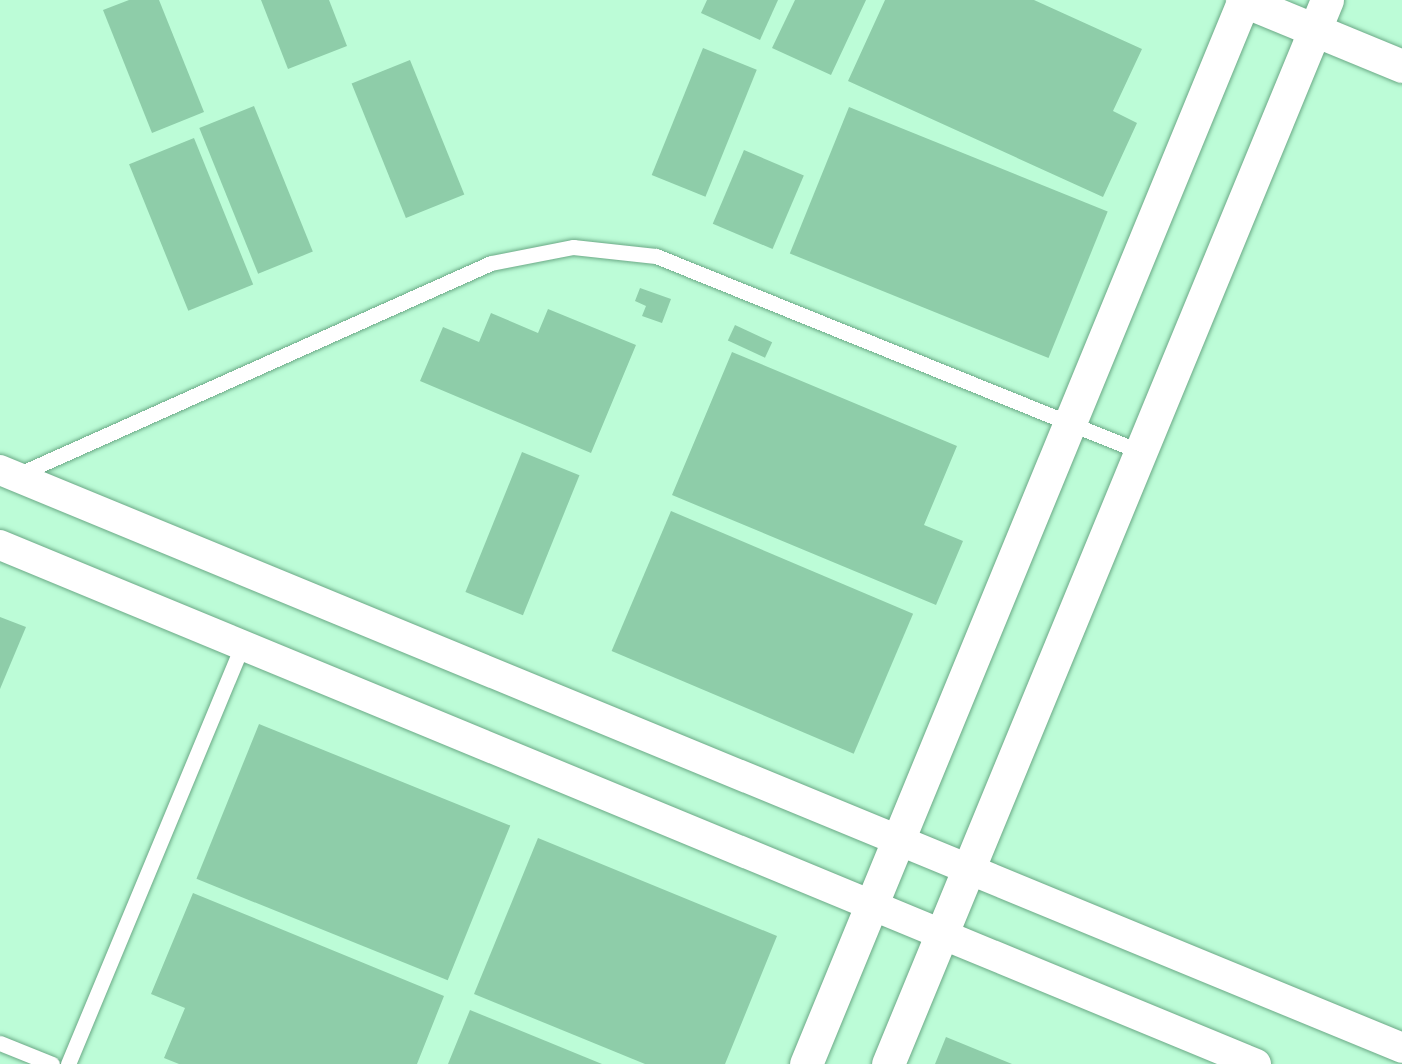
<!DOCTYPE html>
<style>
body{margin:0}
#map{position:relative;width:1402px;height:1064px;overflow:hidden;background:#bcfcd7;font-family:"Fira Sans",sans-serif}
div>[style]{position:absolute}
.building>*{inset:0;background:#8ecda9;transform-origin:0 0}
.roads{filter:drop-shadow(0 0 2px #6ba986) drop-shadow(0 0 2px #6ba986)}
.lane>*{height:15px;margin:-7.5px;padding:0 7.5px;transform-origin:7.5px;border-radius:7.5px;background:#fff}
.street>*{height:30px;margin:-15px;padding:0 15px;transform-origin:15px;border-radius:15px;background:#fff}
.secondary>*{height:33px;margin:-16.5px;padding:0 16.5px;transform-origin:16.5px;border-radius:16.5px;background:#fff}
span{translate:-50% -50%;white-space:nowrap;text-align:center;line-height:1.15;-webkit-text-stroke:6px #fff;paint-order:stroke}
</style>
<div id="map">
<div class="building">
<div style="clip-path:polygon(129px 0,159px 0,204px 112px,152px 133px,103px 10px)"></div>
<div style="clip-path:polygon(261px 0,329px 0,347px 46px,288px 69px)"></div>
<div style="clip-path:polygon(707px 0,778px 0,760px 40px,701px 13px)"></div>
<div style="clip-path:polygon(795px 0,866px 0,831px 75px,772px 48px)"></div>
<div style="clip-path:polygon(885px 0,1034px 0,1142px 49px,1113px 111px,1137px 123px,1103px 197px,848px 81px)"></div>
<div style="left:703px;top:48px;width:58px;height:137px;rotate:22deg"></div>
<div style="left:410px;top:60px;width:145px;height:63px;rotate:68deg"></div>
<div style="left:254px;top:106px;width:157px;height:59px;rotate:68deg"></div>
<div style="left:849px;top:107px;width:279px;height:158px;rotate:22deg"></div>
<div style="left:194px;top:138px;width:158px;height:70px;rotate:68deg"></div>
<div style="left:744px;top:150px;width:65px;height:80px;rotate:23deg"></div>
<div style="clip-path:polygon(640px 288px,671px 299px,662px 323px,642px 316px,646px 306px,635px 301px)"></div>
<div style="clip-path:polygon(548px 309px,636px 345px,591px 453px,420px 381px,443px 327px,479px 342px,491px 313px,538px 333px)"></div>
<div style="left:735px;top:325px;width:41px;height:17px;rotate:25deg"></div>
<div style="clip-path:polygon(732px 352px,957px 446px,924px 525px,963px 541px,936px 605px,672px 495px)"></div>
<div style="left:522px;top:452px;width:62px;height:151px;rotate:22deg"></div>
<div style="left:671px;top:511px;width:263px;height:152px;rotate:23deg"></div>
<div style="clip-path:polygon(0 617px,26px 627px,0 689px)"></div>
<div style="left:259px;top:724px;width:271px;height:167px;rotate:22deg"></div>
<div style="clip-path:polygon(538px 838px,777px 936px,725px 1064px,645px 1064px,474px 994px)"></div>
<div style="clip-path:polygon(193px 893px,444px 996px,417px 1064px,179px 1064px,164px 1058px,185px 1008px,151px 994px)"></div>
<div style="clip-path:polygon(470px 1010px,602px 1064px,448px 1064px)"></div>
<div style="clip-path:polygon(946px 1037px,1012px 1064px,935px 1064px)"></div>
</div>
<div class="roads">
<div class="lane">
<div style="left:15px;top:476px;width:521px;rotate:-24.11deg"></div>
<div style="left:491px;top:263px;width:84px;rotate:-11deg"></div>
<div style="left:573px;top:247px;width:83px;rotate:6.2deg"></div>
<div style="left:656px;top:256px;width:523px;rotate:22deg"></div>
<div style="left:0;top:1043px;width:56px;rotate:22deg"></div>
<div style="left:68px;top:1064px;width:454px;rotate:-67.4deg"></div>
</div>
<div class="street">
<div style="left:0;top:470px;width:1516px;rotate:22.4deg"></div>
<div style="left:0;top:545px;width:1359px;rotate:22.45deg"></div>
</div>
<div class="secondary">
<div style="left:1242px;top:0;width:173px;rotate:22.4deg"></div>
<div style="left:806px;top:1064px;width:1151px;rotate:-67.63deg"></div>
<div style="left:888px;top:1064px;width:1151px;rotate:-67.58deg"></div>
</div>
</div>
</div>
